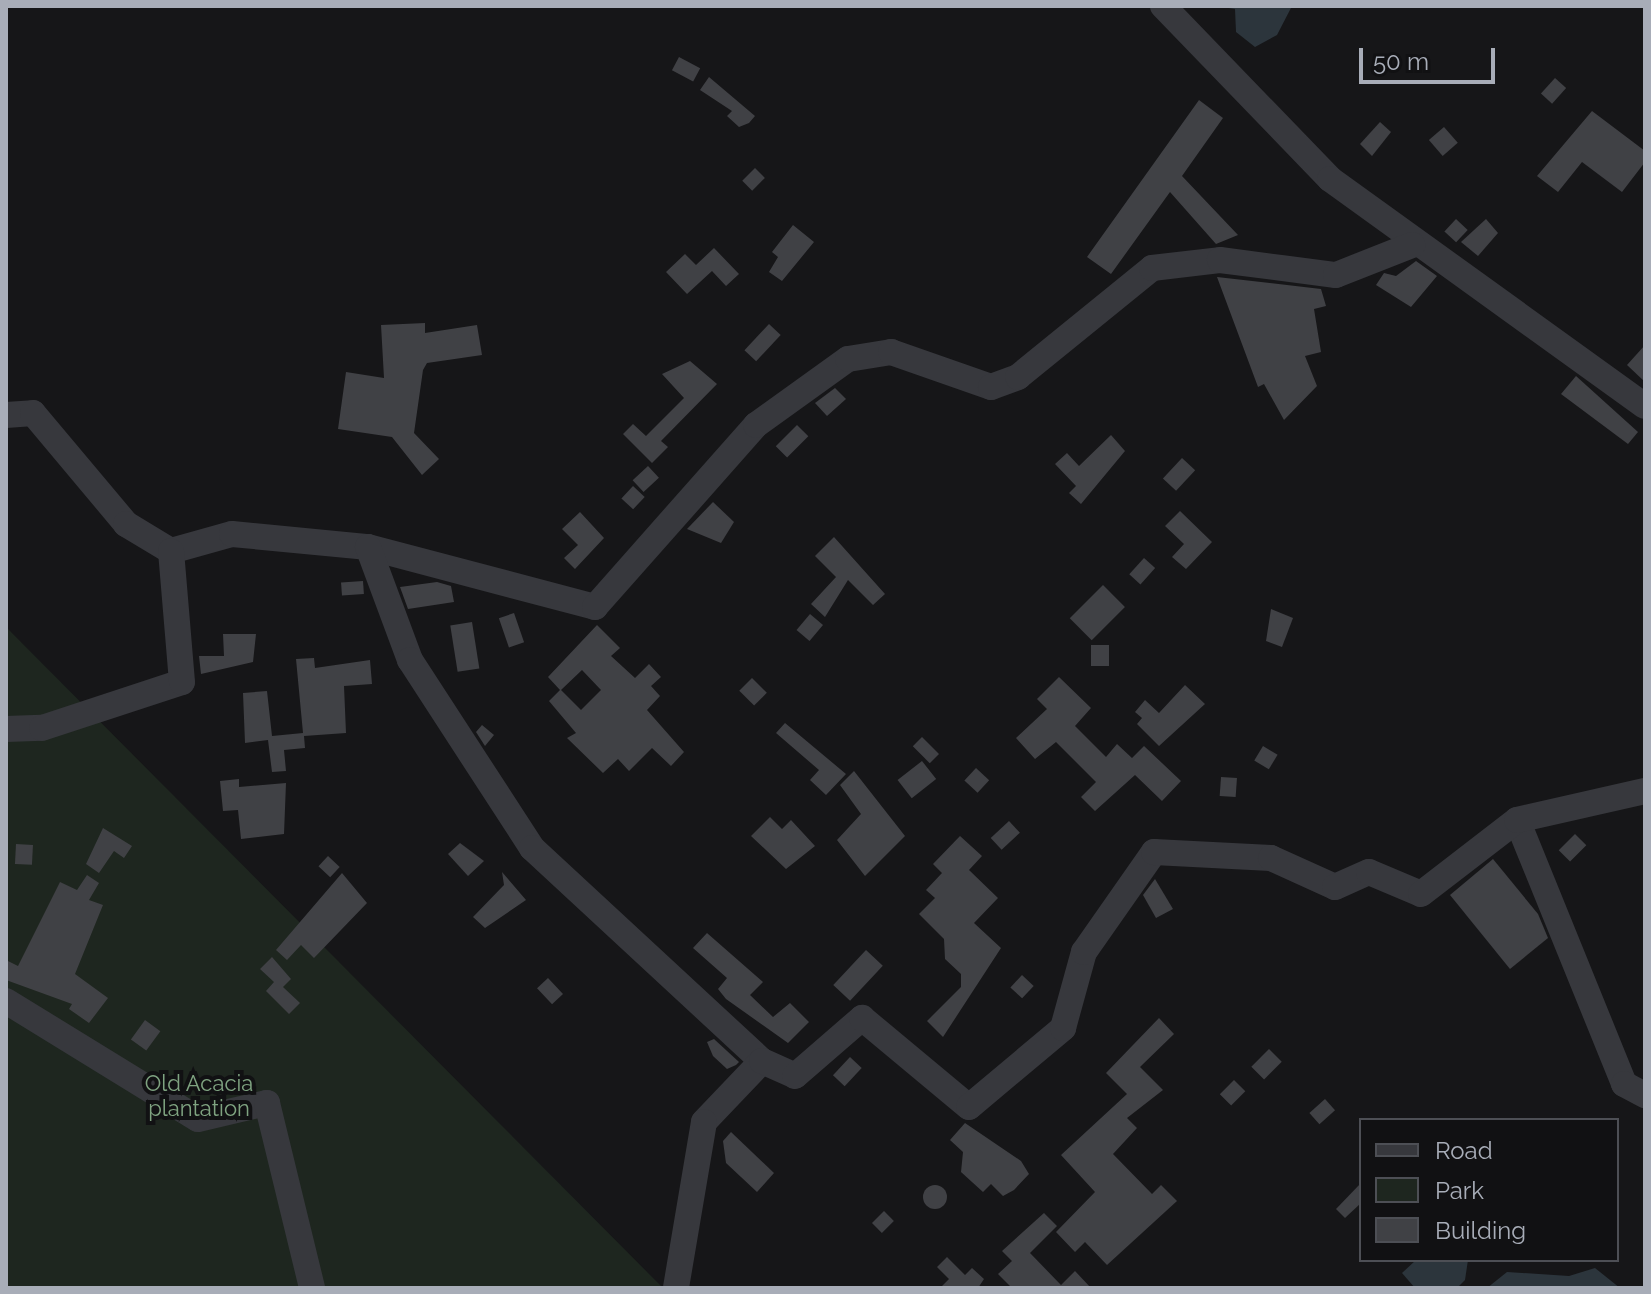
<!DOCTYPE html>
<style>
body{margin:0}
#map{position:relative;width:1651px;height:1294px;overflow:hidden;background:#161618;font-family:Raleway,sans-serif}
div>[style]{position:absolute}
.green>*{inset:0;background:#1e261f}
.water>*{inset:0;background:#2c353c}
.building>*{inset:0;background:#404145;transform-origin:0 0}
.round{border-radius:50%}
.minor>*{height:26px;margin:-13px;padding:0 13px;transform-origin:13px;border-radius:13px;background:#37383d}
span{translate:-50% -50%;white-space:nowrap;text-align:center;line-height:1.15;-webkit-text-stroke:8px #111113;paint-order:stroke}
.park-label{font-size:22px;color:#7fa381}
.frame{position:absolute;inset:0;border:8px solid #a8adb8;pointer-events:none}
.legend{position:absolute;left:1359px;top:1118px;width:260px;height:144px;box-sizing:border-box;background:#111113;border:2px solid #4d4f55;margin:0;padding:10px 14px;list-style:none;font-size:24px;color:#a8adb8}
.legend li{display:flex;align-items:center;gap:16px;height:40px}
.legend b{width:40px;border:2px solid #4d4f55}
.scale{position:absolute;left:1359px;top:48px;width:136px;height:36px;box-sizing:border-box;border:4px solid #a8adb8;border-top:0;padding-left:10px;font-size:24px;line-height:28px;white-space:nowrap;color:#a8adb8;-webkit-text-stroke:6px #111113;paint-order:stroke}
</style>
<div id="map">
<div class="green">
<div style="clip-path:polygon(6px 627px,663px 1288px,6px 1288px)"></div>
</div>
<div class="water">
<div style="clip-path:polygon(1216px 6px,1292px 6px,1277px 35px,1255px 47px,1236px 32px,1235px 9px)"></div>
<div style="clip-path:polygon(1416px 1260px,1468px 1260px,1465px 1280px,1457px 1288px,1415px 1288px,1402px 1273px)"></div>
<div style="clip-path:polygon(1595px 1268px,1620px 1288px,1487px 1288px,1507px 1272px,1569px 1276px)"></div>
</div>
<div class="building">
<div style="left:679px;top:57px;width:24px;height:15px;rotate:28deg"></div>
<div style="clip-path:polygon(709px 77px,755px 116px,749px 123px,739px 127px,727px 116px,732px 111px,700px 90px)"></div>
<div style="left:1555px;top:78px;width:15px;height:21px;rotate:42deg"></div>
<div style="clip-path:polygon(1199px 100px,1223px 118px,1182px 176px,1238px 235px,1216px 244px,1170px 192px,1111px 274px,1087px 257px)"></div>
<div style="clip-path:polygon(1592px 111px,1645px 151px,1645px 162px,1622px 192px,1582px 162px,1558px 192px,1537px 176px)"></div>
<div style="clip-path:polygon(1380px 122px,1391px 132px,1372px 156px,1360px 144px)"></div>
<div style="left:1444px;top:127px;width:21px;height:20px;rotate:49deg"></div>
<div style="left:755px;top:168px;width:14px;height:18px;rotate:45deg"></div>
<div style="left:1456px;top:219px;width:16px;height:17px;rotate:43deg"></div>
<div style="clip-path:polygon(1486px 219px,1498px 233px,1478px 256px,1461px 242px)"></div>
<div style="clip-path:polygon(793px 225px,814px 242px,782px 281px,769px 272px,778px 257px,772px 252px)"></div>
<div style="clip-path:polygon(714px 248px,739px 274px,726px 286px,712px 271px,687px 294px,666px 272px,685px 254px,696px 265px)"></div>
<div style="clip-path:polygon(1416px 261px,1437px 276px,1411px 307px,1376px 285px,1384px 273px,1396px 276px)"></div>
<div style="clip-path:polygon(1217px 277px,1321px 289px,1326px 306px,1314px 309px,1321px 352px,1305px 356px,1317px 386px,1284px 420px,1264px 384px,1258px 387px)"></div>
<div style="clip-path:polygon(425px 323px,425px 333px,477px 325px,482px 355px,427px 363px,423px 370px,414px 433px,439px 459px,422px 475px,392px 437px,338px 429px,346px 372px,384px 378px,381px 325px)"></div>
<div style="left:769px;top:324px;width:16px;height:36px;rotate:43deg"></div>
<div style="clip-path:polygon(1645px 345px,1645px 382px,1627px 365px)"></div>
<div style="clip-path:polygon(690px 361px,717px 384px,661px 441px,668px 447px,652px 463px,623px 434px,633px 424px,646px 436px,684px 398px,662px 374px)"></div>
<div style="clip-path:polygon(1576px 376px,1638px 432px,1628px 444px,1561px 394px)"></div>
<div style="clip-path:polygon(835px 388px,846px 399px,827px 416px,815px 403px)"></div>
<div style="left:797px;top:425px;width:16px;height:30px;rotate:45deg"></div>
<div style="clip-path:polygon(1111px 435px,1125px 451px,1081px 504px,1069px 493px,1076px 486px,1055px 464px,1067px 453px,1079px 466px)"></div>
<div style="left:1182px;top:458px;width:18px;height:28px;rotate:43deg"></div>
<div style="left:648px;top:466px;width:16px;height:21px;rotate:47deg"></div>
<div style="left:633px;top:486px;width:16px;height:17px;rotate:43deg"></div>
<div style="clip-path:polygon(713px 502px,734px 522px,721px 543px,687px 529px)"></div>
<div style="clip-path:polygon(1180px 511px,1212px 542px,1186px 569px,1172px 557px,1184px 544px,1165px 526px)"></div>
<div style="clip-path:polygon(580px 512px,604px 538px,575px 569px,564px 558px,578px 545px,562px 529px)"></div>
<div style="clip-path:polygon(834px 537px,885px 594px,873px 605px,848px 580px,825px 617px,811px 604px,836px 577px,815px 556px)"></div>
<div style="left:1144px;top:558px;width:15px;height:22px;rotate:42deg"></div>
<div style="left:363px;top:581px;width:13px;height:22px;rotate:86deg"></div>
<div style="clip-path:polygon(437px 582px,451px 586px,454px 602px,408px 609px,400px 587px)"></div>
<div style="left:1103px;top:585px;width:31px;height:47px;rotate:45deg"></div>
<div style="clip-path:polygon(1271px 609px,1293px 618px,1282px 647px,1266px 641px)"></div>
<div style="left:514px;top:613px;width:31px;height:16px;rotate:71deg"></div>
<div style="left:810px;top:614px;width:17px;height:21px;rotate:40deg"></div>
<div style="left:472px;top:622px;width:47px;height:22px;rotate:81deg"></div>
<div style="clip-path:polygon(evenodd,597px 625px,620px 648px,611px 656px,635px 678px,649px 664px,661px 677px,651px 686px,660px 696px,647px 710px,684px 752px,671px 766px,652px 748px,629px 771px,618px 759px,603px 773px,567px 738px,576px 733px,549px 701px,560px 690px,548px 677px,597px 625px,582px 670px,601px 690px,581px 710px,561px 690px,582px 670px)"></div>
<div style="clip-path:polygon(223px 634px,256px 634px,253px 662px,201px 674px,199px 656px,224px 656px)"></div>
<div style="left:1091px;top:645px;width:18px;height:21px"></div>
<div style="clip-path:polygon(314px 658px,315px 668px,370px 660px,372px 684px,344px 686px,346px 733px,304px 736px,305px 748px,284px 750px,286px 771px,272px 772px,268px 740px,245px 743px,243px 693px,267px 691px,272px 736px,303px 733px,296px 659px)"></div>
<div style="clip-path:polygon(1059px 677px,1091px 708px,1075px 726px,1106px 757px,1117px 744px,1132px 758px,1144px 746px,1181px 781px,1162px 801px,1135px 775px,1095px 811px,1081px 797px,1096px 782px,1056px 742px,1035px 759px,1016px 738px,1047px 709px,1037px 699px)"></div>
<div style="left:752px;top:678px;width:21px;height:18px;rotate:45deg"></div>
<div style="clip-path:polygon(1185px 685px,1205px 704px,1159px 746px,1137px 724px,1142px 718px,1135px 712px,1145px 700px,1159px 713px)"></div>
<div style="clip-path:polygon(785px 723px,846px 774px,826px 795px,810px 780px,819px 770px,776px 733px)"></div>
<div style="clip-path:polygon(482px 725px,494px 735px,485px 746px,476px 732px)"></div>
<div style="left:922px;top:737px;width:24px;height:13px;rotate:45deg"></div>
<div style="left:1263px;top:746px;width:17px;height:17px;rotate:31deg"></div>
<div style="left:922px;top:761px;width:23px;height:31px;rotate:52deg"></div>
<div style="left:976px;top:768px;width:18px;height:17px;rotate:43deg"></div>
<div style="clip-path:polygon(854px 771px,905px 836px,865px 876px,837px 840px,861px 814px,840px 785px)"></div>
<div style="left:1221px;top:777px;width:16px;height:19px;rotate:4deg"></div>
<div style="clip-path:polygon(239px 779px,239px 787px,286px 783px,284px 834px,241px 839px,238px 810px,223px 811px,220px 781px)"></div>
<div style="clip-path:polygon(770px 817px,782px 829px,791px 820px,815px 846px,786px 869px,751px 836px)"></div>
<div style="left:1009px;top:821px;width:16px;height:25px;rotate:47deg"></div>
<div style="clip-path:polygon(103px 828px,132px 846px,124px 858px,114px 851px,99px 873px,86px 864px)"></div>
<div style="left:1575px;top:834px;width:16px;height:23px;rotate:45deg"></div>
<div style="clip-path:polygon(960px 836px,982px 856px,969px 870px,998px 898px,974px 923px,1001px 948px,943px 1037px,927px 1021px,961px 987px,961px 974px,945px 959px,944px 939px,919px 914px,935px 898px,926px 890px,942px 873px,933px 864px)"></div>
<div style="clip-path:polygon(460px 843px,484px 861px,468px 876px,448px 854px)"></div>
<div style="left:16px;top:844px;width:17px;height:20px;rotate:3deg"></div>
<div style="left:328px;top:856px;width:16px;height:14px;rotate:43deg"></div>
<div style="clip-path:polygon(1493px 859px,1538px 914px,1548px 938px,1510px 969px,1450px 895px)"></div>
<div style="clip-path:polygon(502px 872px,526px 900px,485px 928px,473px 917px,504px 885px)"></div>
<div style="clip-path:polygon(342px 873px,367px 903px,314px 958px,301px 945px,287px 960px,276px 950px)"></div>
<div style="clip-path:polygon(87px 875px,99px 883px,89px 900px,103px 905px,75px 974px,108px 998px,89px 1023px,69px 1009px,72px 1004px,6px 980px,6px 960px,18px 966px,60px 882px,77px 890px)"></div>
<div style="clip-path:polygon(1155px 879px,1173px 909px,1156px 918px,1143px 895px)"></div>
<div style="clip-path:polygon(707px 933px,763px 982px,750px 995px,773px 1017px,790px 1003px,809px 1022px,788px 1043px,726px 999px,718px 989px,727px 978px,693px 948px)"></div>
<div style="left:866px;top:950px;width:23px;height:48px;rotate:43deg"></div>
<div style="clip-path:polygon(272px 957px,291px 979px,283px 987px,300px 1003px,289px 1014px,266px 991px,274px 982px,260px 969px)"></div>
<div style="left:1022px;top:975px;width:16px;height:17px;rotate:43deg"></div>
<div style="left:548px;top:978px;width:22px;height:15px;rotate:47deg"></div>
<div style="clip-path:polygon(1159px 1018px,1174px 1034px,1140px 1067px,1163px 1090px,1127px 1118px,1137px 1128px,1113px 1154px,1152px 1194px,1161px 1185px,1177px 1201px,1107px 1265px,1085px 1242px,1075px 1252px,1056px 1232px,1095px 1192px,1061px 1155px,1127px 1094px,1106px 1073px)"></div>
<div style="left:145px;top:1020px;width:19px;height:24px;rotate:36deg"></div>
<div style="clip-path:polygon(714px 1039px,739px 1062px,736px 1065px,727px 1069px,713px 1056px,707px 1042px)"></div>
<div style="left:1269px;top:1049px;width:18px;height:25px;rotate:45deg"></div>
<div style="left:850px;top:1057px;width:16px;height:25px;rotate:43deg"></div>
<div style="left:1234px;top:1080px;width:16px;height:20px;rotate:45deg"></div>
<div style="left:1325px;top:1099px;width:15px;height:21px;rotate:48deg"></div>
<div style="clip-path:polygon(965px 1123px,1021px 1161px,1029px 1174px,1014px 1190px,1003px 1196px,991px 1184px,983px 1192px,961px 1172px,963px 1152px,950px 1140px)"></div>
<div style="clip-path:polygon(731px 1132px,774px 1173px,757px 1192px,726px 1163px,723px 1141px)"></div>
<div style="clip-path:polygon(1361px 1183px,1361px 1203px,1345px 1218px,1336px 1209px)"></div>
<div class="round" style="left:923px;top:1185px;width:24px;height:24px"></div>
<div style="left:884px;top:1211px;width:14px;height:17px;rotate:45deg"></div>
<div style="clip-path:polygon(1044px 1213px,1057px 1226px,1030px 1253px,1061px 1285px,1075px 1271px,1091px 1288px,1012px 1288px,998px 1274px,1012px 1261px,1002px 1251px)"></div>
<div style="clip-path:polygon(947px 1257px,965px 1275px,972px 1268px,984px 1279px,978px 1288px,940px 1288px,949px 1279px,937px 1267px)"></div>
</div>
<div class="minor">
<div style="left:1163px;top:6px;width:240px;rotate:46deg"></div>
<div style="left:1330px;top:179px;width:388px;rotate:35.8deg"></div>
<div style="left:6px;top:415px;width:27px;rotate:-4deg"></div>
<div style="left:33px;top:413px;width:145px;rotate:50deg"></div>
<div style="left:126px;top:524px;width:52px;rotate:31deg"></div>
<div style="left:171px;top:551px;width:63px;rotate:-15.6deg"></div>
<div style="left:232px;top:534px;width:137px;rotate:5.5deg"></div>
<div style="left:368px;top:547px;width:235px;rotate:14.8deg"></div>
<div style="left:595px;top:607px;width:243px;rotate:-48.5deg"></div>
<div style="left:756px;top:425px;width:113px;rotate:-35.7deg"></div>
<div style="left:848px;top:359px;width:44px;rotate:-9.2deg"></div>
<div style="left:891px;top:352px;width:106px;rotate:19.3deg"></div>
<div style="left:991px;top:387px;width:29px;rotate:-20deg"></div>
<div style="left:1018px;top:377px;width:173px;rotate:-39.1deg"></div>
<div style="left:1152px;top:268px;width:68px;rotate:-6.7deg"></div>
<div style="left:1220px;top:260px;width:117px;rotate:7.4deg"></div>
<div style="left:1336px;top:275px;width:82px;rotate:-21.5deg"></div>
<div style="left:368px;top:547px;width:121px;rotate:69.6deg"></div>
<div style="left:410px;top:660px;width:224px;rotate:57deg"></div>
<div style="left:532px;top:848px;width:313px;rotate:42.8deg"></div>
<div style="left:762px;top:1061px;width:84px;rotate:133.6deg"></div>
<div style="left:704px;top:1122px;width:168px;rotate:99.6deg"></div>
<div style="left:6px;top:729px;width:36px;rotate:-2deg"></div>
<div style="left:42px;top:728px;width:147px;rotate:-18.2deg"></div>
<div style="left:182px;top:682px;width:131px;rotate:-94.8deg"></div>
<div style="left:1517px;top:820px;width:285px;rotate:67.9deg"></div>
<div style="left:1624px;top:1084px;width:24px;rotate:28deg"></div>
<div style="left:6px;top:1001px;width:225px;rotate:31.6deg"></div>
<div style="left:198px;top:1119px;width:71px;rotate:-13.1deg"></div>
<div style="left:267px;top:1103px;width:190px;rotate:76.3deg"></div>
<div style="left:762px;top:1061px;width:36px;rotate:24deg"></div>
<div style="left:795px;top:1076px;width:89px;rotate:-40.9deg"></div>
<div style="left:862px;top:1018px;width:139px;rotate:39.8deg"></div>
<div style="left:969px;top:1107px;width:123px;rotate:-40deg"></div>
<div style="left:1063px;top:1028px;width:79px;rotate:-74.6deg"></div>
<div style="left:1084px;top:952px;width:122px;rotate:-55deg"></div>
<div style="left:1154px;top:852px;width:117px;rotate:2.9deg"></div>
<div style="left:1271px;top:858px;width:70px;rotate:24.4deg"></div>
<div style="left:1335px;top:887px;width:37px;rotate:-24deg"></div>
<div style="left:1369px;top:872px;width:56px;rotate:22.9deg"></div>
<div style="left:1421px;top:894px;width:121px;rotate:-37.6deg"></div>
<div style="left:1517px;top:820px;width:131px;rotate:-12.8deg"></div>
</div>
<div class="park-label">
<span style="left:199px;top:1096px">Old Acacia<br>plantation</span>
</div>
<div class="frame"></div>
<ul class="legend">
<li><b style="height:10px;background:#37383d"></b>Road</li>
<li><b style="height:22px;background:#1e261f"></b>Park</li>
<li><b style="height:22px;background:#404145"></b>Building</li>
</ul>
<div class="scale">50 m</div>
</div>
